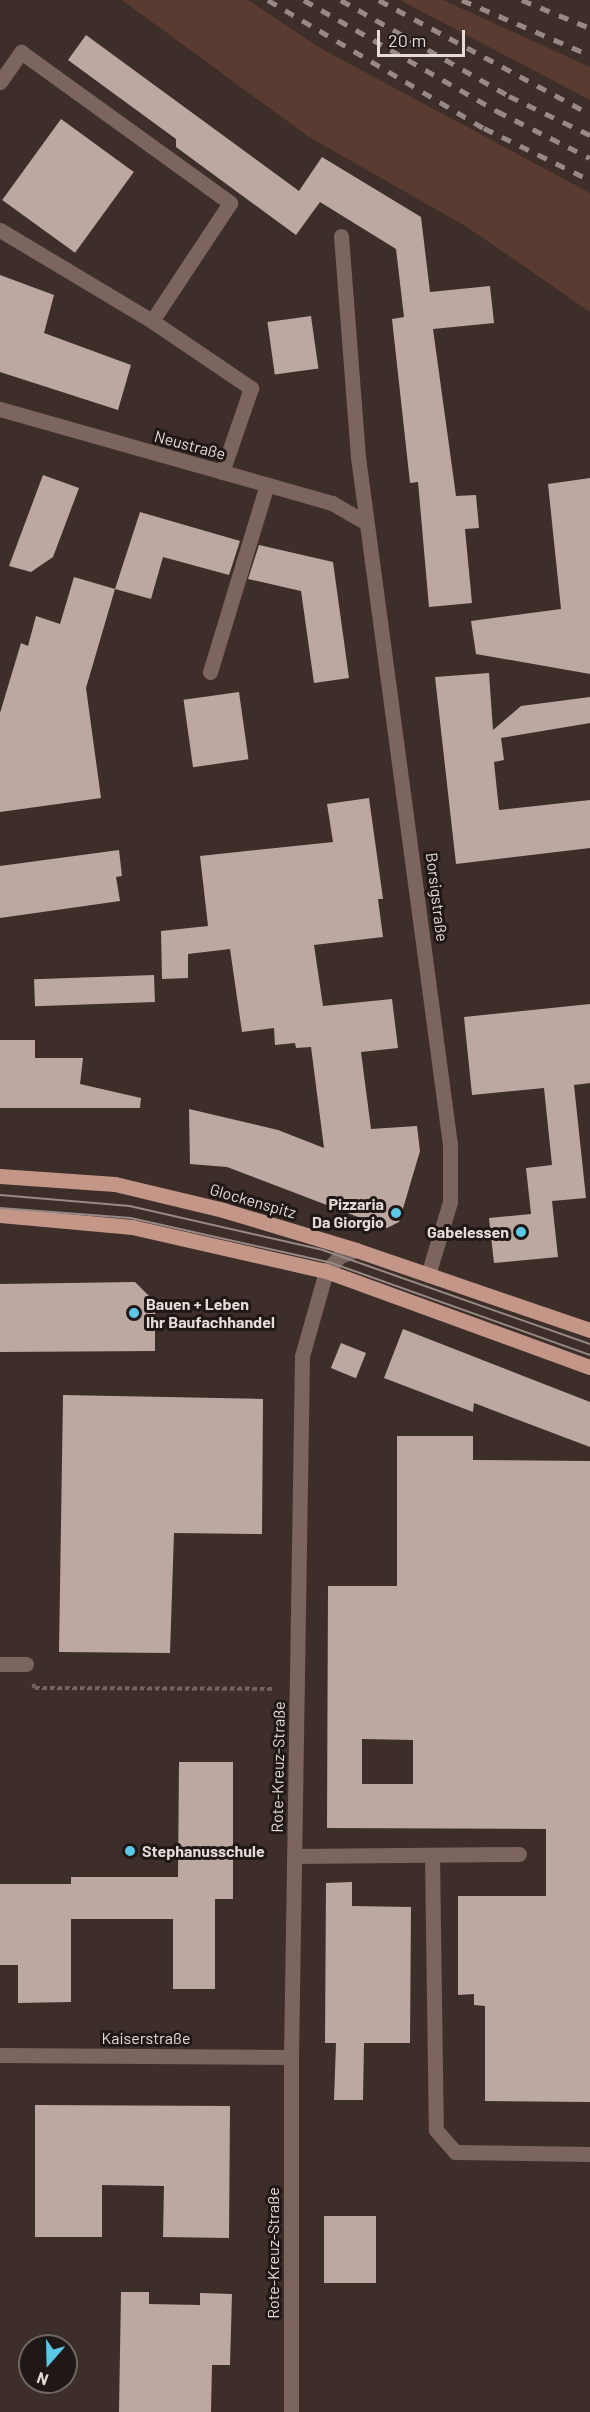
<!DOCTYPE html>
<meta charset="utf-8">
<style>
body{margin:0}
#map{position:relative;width:590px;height:2412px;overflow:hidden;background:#3e2e29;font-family:Barlow,sans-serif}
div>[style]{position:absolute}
.green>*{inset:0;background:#593b31}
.building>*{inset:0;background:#bca8a1;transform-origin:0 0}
.path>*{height:4px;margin-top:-2px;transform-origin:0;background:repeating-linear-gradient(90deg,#72645f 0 4.5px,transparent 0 7.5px)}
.minor>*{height:15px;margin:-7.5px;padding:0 7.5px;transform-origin:7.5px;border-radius:7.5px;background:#7b655e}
.major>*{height:15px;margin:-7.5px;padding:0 7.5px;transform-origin:7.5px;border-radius:7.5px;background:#c39688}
.tram>*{height:1.5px;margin:-0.75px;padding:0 0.75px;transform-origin:0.75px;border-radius:0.75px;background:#978a86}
.rail>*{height:4.5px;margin-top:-2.25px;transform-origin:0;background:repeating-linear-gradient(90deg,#978a86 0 10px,transparent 0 20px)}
.dots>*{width:16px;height:16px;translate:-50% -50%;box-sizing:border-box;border:3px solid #1f1816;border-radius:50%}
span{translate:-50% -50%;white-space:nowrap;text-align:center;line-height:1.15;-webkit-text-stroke:6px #1f1816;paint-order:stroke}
.street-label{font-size:16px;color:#e5dbd7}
.poi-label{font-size:16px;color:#e5dbd7;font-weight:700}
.right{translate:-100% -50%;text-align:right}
.left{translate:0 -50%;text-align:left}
.north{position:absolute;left:18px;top:2334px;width:60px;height:60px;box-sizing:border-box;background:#1f1816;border:2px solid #6e6663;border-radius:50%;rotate:200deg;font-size:16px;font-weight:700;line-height:24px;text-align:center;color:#e5dbd7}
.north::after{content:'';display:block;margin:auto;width:21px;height:27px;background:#5ac8e6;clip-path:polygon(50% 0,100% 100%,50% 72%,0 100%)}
.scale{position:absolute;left:377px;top:30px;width:88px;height:27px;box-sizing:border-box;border:3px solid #e5dbd7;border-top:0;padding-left:8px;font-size:18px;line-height:21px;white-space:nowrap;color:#e5dbd7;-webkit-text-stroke:4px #1f1816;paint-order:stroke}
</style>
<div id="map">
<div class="green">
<div style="clip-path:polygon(122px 0,248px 0,320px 48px,590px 193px,590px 312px,467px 227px,309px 137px)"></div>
<div style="clip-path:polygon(400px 0,443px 0,590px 67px,590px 100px)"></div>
</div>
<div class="building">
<div style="clip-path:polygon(86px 35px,299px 191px,322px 157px,421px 217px,430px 292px,490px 286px,494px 323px,433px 329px,456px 496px,476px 495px,479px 528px,465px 529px,472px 603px,429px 607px,418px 482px,410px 483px,392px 319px,404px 317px,396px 249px,320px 202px,296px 235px,176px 147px,176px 139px,68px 60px)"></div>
<div style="left:61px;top:119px;width:90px;height:100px;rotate:36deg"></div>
<div style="clip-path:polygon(0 275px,54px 295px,44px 333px,131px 365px,118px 410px,0 372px)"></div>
<div style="left:311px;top:316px;width:53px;height:44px;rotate:82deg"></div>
<div style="clip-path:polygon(43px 475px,79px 488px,53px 557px,31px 572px,9px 566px)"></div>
<div style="clip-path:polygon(590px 478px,590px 674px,476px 654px,471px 621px,561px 609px,548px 484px)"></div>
<div style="clip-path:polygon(140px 512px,240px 541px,229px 575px,163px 557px,151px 599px,115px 589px)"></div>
<div style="clip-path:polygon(259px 545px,333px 562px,349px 678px,314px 683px,301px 591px,248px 579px)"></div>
<div style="clip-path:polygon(74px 577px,115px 589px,86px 688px,101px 798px,0 812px,0 713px,21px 643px,28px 646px,36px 616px,60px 624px)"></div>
<div style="clip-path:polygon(489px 673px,493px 730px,521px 706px,590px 697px,590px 723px,501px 738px,504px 760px,494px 762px,499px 810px,590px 800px,590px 848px,456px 864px,435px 677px)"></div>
<div style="left:239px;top:692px;width:68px;height:56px;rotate:82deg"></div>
<div style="clip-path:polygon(369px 798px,383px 899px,378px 899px,383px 937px,314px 945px,323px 1006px,392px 999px,398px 1048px,361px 1052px,371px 1129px,417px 1126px,420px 1151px,399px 1222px,387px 1228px,227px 1167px,190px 1164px,189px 1109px,278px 1130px,324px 1148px,311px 1047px,296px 1048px,295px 1043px,275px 1045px,274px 1028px,242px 1032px,230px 949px,188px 954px,188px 978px,162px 979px,161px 931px,208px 926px,200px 856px,333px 842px,327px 804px)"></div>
<div style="clip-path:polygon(119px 850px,122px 876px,116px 877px,120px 901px,0 918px,0 866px)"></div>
<div style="left:154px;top:975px;width:27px;height:120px;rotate:88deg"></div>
<div style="clip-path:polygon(590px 1004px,590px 1083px,574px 1085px,586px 1198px,552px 1201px,558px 1257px,494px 1263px,489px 1218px,531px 1214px,526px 1168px,552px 1165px,544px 1088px,472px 1095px,464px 1017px)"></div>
<div style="clip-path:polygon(0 1040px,35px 1040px,35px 1058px,83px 1058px,80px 1084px,141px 1098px,140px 1108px,0 1108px)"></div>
<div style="clip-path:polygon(135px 1282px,155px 1302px,155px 1351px,0 1352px,0 1284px)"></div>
<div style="clip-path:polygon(403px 1329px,590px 1402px,590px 1447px,474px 1403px,473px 1412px,384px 1378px)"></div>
<div style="left:341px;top:1343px;width:27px;height:27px;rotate:22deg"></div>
<div style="clip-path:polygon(63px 1395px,263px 1399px,262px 1534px,174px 1533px,170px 1653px,59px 1652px)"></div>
<div style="clip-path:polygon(evenodd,397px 1436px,473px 1436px,473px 1460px,590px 1461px,590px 2102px,485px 2101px,485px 2006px,474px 2005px,474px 1994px,458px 1995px,458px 1896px,546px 1896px,546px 1829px,327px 1828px,328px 1586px,397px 1586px,397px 1436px,362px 1739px,413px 1740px,413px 1784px,362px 1784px,362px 1739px)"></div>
<div style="clip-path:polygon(179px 1762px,233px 1762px,233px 1899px,215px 1899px,215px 1989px,173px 1989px,173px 1919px,71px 1919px,71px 2002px,18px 2003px,18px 1965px,0 1965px,0 1884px,71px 1884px,71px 1877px,178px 1877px)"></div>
<div style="clip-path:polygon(352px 1882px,352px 1906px,411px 1907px,410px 2043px,364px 2043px,363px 2100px,334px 2100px,336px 2043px,325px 2043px,326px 1883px)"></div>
<div style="clip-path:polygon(35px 2105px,230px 2106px,229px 2238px,163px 2237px,164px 2186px,102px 2185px,102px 2237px,35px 2237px)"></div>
<div style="left:324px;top:2216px;width:52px;height:67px"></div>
<div style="clip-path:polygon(121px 2292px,149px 2292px,149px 2304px,200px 2305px,200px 2293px,232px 2294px,230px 2365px,212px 2365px,211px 2412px,119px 2412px)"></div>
</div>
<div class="path">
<div style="left:33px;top:1684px;width:4px;rotate:63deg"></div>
<div style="left:35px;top:1688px;width:240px;rotate:0.2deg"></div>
</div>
<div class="minor">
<div style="left:0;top:82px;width:37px;rotate:-55deg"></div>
<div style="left:21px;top:52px;width:258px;rotate:35.8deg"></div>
<div style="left:230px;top:203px;width:141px;rotate:123.5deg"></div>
<div style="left:0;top:230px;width:177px;rotate:30.9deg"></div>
<div style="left:152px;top:321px;width:120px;rotate:34.1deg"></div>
<div style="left:251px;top:388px;width:89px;rotate:109deg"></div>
<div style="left:341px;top:236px;width:222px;rotate:85.6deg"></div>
<div style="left:358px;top:457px;width:694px;rotate:82.38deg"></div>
<div style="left:450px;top:1145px;width:57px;rotate:90deg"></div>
<div style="left:450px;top:1202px;width:76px;rotate:106.8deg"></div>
<div style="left:0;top:409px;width:345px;rotate:15.8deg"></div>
<div style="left:332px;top:503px;width:39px;rotate:30deg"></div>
<div style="left:210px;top:672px;width:196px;rotate:-73.1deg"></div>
<div style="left:0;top:1664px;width:26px"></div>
<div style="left:432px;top:1855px;width:275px;rotate:89.2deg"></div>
<div style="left:436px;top:2130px;width:29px;rotate:49deg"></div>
<div style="left:455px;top:2152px;width:135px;rotate:0.8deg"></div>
<div style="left:294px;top:1856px;width:225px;rotate:-0.5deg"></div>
<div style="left:0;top:2055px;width:291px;rotate:0.4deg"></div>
<div style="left:291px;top:2412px;width:355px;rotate:-90deg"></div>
<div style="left:291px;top:2057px;width:701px;rotate:-89.1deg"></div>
<div style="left:302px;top:1356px;width:88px;rotate:-74.2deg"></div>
<div style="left:326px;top:1271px;width:21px;rotate:-47deg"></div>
<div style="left:340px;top:1256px;width:17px;rotate:-21deg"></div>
</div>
<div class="major">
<div style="left:0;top:1176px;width:115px;rotate:4deg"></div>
<div style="left:115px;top:1184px;width:111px;rotate:13.5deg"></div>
<div style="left:223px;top:1210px;width:139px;rotate:16.7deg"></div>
<div style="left:356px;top:1250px;width:247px;rotate:18.9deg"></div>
<div style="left:0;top:1215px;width:133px;rotate:5.2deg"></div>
<div style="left:132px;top:1227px;width:199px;rotate:12.8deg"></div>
<div style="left:326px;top:1271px;width:281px;rotate:20deg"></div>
</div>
<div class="tram">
<div style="left:0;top:1195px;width:130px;rotate:4.8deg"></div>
<div style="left:130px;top:1206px;width:198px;rotate:12.8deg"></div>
<div style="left:323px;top:1250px;width:283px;rotate:19.4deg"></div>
<div style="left:0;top:1208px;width:131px;rotate:4.4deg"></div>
<div style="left:131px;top:1218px;width:206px;rotate:12.6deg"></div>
<div style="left:332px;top:1263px;width:274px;rotate:19.6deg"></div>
</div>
<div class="rail">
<div style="left:268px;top:0;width:251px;rotate:30.7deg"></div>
<div style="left:484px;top:128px;width:118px;rotate:26.1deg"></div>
<div style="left:304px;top:0;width:223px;rotate:29.9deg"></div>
<div style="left:497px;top:111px;width:104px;rotate:26.8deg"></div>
<div style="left:341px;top:0;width:193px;rotate:29.7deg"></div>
<div style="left:509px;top:96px;width:90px;rotate:25.7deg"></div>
<div style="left:379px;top:0;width:240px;rotate:28.4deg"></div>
<div style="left:462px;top:0;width:139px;rotate:23.3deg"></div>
<div style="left:522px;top:0;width:74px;rotate:22.4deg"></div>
</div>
<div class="dots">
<div style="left:396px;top:1213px;background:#5ac8e6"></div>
<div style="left:521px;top:1232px;background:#5ac8e6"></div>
<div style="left:134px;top:1313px;background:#5ac8e6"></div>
<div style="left:130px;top:1851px;background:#5ac8e6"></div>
</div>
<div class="street-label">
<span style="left:190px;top:445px;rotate:15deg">Neustraße</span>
<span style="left:437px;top:897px;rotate:83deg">Borsigstraße</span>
<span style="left:253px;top:1201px;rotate:16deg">Glockenspitz</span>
<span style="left:278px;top:1767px;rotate:-89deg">Rote-Kreuz-Straße</span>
<span style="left:146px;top:2038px">Kaiserstraße</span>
<span style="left:273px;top:2253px;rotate:-90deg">Rote-Kreuz-Straße</span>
</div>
<div class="poi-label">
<span class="right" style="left:384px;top:1213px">Pizzaria<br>Da Giorgio</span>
<span class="right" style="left:509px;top:1232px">Gabelessen</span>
<span class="left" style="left:146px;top:1313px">Bauen + Leben<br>Ihr Baufachhandel</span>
<span class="left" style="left:142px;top:1851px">Stephanusschule</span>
</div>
<div class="north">N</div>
<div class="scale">20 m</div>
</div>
